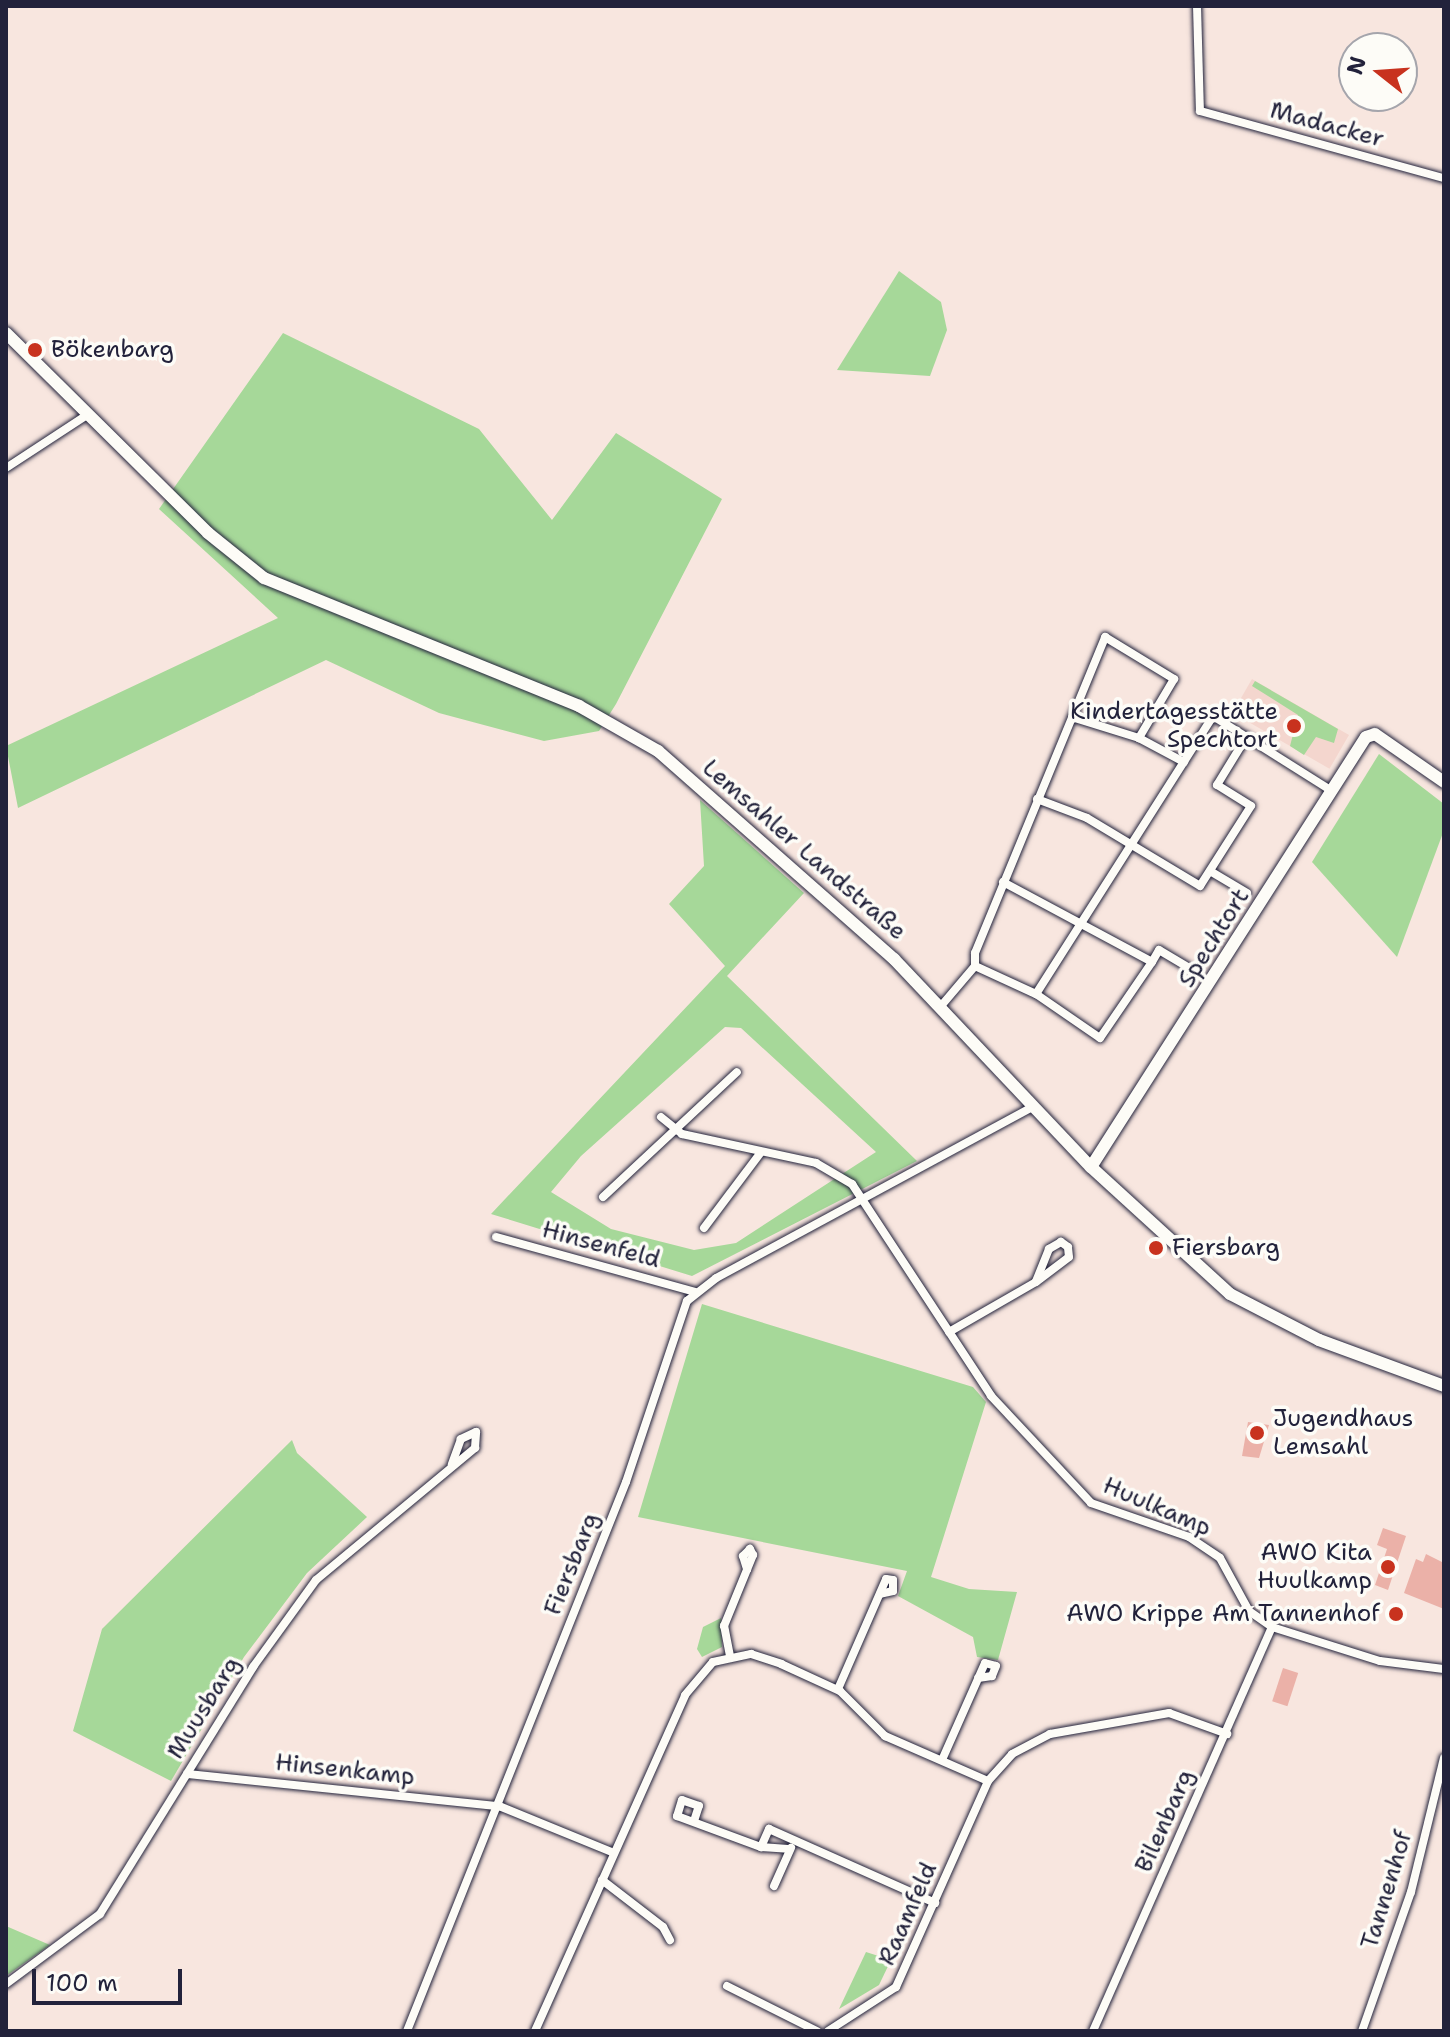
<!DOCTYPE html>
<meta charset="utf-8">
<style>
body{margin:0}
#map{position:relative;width:1450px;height:2037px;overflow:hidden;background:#f8e6df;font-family:"Shantell Sans",sans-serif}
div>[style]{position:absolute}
.built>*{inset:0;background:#f4d6ce;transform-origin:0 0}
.green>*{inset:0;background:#a6d899}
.building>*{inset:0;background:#ebb1a8;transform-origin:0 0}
.roads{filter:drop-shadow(0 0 2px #22223b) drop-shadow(0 0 2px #22223b)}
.street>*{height:8px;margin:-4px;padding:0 4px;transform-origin:4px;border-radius:4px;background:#fdfcf7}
.secondary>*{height:12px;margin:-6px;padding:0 6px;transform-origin:6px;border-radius:6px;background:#fdfcf7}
.dots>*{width:22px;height:22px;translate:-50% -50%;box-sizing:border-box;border:4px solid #fdfcf7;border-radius:50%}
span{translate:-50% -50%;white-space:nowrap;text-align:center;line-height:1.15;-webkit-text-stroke:7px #fdfcf7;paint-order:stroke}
.street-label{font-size:24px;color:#22223b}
.poi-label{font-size:24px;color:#22223b}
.left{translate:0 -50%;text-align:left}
.right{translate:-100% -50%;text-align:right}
.frame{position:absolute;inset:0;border:8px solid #22223b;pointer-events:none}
.north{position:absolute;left:1338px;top:32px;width:80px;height:80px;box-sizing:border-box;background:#fdfcf7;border:2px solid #a5a5ac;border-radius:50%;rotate:287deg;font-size:22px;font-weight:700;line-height:32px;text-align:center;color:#22223b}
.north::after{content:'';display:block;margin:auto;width:28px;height:36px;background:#c8321e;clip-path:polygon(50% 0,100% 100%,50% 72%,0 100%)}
.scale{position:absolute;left:32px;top:1969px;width:150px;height:36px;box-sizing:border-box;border:4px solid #22223b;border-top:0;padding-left:10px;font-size:24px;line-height:28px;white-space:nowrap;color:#22223b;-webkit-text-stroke:6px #fdfcf7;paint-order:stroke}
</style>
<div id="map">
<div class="built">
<div style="left:1252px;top:679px;width:112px;height:39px;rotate:30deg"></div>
</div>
<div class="green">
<div style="clip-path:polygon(899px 271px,941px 302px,947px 330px,930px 376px,837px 370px)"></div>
<div style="clip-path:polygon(283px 333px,479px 429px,552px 520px,616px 433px,722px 499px,616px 704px,599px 731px,544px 741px,439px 713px,326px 660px,18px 808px,6px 746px,278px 618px,159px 509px)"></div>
<div style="clip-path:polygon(1255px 681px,1338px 729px,1334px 743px,1316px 737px,1304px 755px,1290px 746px,1298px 715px,1252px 686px)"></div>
<div style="clip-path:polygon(1379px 754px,1444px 804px,1444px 830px,1397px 957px,1312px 862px)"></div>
<div style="clip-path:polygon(evenodd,700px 800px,804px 893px,727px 976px,917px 1161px,692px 1276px,491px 1214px,725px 966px,669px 904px,704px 866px,700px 800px,725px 1027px,741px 1028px,876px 1152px,736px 1243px,694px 1250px,611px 1229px,551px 1192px,581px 1156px,725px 1027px)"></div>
<div style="clip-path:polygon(702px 1304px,973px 1387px,986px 1402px,931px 1577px,969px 1589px,1017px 1592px,998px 1660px,977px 1657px,973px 1637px,898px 1596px,907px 1571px,638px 1517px)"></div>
<div style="clip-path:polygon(292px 1440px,297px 1453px,367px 1517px,307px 1573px,244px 1657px,171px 1781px,73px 1731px,102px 1629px)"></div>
<div style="clip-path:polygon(721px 1618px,722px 1647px,702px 1657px,697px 1649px,703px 1627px)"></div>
<div style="clip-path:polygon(6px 1926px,50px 1945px,6px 1976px)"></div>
<div style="clip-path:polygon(866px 1952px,891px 1960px,879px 1985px,839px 2009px)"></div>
</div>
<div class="building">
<div style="clip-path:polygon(1248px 1422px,1269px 1425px,1259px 1458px,1242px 1456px)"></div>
<div style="clip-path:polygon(1383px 1528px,1406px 1536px,1388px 1590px,1375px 1585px,1387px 1549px,1377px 1545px)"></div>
<div style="clip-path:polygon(1426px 1554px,1444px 1563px,1444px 1609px,1404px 1593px,1416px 1559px,1423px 1562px)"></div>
<div style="left:1283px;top:1668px;width:16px;height:35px;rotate:18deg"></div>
</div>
<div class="roads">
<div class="street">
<div style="left:1197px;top:6px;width:105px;rotate:88.4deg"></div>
<div style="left:1200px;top:111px;width:253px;rotate:15.4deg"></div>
<div style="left:6px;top:468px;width:97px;rotate:-33.2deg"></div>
<div style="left:1139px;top:738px;width:51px;rotate:28.1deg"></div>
<div style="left:1037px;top:799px;width:53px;rotate:20.8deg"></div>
<div style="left:1087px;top:818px;width:132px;rotate:31deg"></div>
<div style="left:1200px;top:886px;width:95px;rotate:-57.5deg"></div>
<div style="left:1251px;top:806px;width:40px;rotate:-148deg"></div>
<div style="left:1217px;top:785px;width:57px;rotate:-58.5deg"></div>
<div style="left:1210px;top:871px;width:43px;rotate:30.7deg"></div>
<div style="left:1003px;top:882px;width:169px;rotate:28.2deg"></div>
<div style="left:1152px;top:962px;width:92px;rotate:124.4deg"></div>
<div style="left:1100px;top:1038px;width:78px;rotate:-145.5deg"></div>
<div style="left:1152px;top:962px;width:14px;rotate:-60deg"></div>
<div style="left:1159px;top:950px;width:43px;rotate:30.7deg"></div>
<div style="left:975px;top:966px;width:13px;rotate:-90deg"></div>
<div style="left:975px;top:953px;width:342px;rotate:-67.6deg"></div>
<div style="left:1105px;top:637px;width:81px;rotate:31.3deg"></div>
<div style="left:1174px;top:679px;width:69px;rotate:120.7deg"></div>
<div style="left:1139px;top:738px;width:70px;rotate:-162.6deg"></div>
<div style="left:941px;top:1006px;width:52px;rotate:-49.6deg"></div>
<div style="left:975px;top:966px;width:67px;rotate:24.7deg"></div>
<div style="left:1036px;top:994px;width:330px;rotate:-57.5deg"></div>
<div style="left:1213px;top:716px;width:141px;rotate:32.2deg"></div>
<div style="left:661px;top:1117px;width:27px;rotate:39deg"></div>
<div style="left:682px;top:1134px;width:137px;rotate:12.2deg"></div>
<div style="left:816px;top:1163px;width:42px;rotate:30.3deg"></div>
<div style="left:852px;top:1184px;width:254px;rotate:56.7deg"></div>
<div style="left:991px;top:1396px;width:146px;rotate:46.9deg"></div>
<div style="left:1091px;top:1503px;width:104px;rotate:19.1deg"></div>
<div style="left:1189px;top:1537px;width:37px;rotate:34deg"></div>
<div style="left:1220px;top:1558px;width:60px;rotate:61.3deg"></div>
<div style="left:1249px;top:1611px;width:28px;rotate:35deg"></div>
<div style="left:1272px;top:1627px;width:113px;rotate:17.5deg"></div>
<div style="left:1380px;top:1661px;width:64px;rotate:7.1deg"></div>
<div style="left:603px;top:1197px;width:183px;rotate:-43deg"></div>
<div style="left:704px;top:1228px;width:95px;rotate:-53.1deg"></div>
<div style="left:496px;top:1237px;width:207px;rotate:15.4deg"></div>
<div style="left:949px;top:1332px;width:100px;rotate:-29.9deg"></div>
<div style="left:1036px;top:1282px;width:41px;rotate:-37.1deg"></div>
<div style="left:1069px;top:1257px;width:10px;rotate:-96deg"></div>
<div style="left:1068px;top:1247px;width:9px;rotate:-144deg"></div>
<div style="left:1061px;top:1242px;width:14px;rotate:150deg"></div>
<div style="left:1049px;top:1249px;width:35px;rotate:112deg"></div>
<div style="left:730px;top:1656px;width:31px;rotate:-101deg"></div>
<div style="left:724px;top:1626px;width:77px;rotate:-67.8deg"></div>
<div style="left:753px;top:1555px;width:7px;rotate:-117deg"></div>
<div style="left:750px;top:1549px;width:10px;rotate:135deg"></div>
<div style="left:743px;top:1556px;width:14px;rotate:73deg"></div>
<div style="left:838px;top:1689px;width:120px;rotate:-66.4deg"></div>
<div style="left:886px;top:1579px;width:7px;rotate:8deg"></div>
<div style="left:893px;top:1580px;width:11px;rotate:90deg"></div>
<div style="left:893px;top:1591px;width:13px;rotate:167deg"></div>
<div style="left:942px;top:1760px;width:106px;rotate:-66.1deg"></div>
<div style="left:985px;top:1663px;width:11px;rotate:15deg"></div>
<div style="left:996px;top:1666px;width:11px;rotate:112deg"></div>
<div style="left:992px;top:1676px;width:14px;rotate:172deg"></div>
<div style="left:187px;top:1774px;width:314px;rotate:5.9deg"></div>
<div style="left:499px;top:1806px;width:124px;rotate:22.2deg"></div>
<div style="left:694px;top:1821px;width:16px;rotate:-72deg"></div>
<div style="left:699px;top:1806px;width:18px;rotate:-161deg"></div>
<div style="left:682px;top:1800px;width:17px;rotate:107deg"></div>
<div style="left:677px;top:1816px;width:90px;rotate:20.3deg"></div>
<div style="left:761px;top:1847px;width:27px;rotate:4deg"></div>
<div style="left:761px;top:1847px;width:20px;rotate:-66deg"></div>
<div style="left:769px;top:1829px;width:182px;rotate:24deg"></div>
<div style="left:602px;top:1880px;width:77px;rotate:37.6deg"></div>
<div style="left:663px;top:1927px;width:15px;rotate:62deg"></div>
<div style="left:774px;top:1886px;width:42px;rotate:-65.9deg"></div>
<div style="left:6px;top:1984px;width:117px;rotate:-36.7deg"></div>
<div style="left:100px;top:1914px;width:291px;rotate:-58.2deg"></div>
<div style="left:253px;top:1667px;width:107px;rotate:-54.1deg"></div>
<div style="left:316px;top:1580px;width:207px;rotate:-39.7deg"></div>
<div style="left:475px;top:1448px;width:16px;rotate:-86deg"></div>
<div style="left:476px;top:1432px;width:17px;rotate:155deg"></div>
<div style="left:461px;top:1439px;width:27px;rotate:110deg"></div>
<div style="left:727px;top:1986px;width:101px;rotate:26.6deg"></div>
<div style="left:407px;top:2031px;width:591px;rotate:-68.25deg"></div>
<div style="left:626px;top:1482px;width:191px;rotate:-71.4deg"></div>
<div style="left:687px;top:1301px;width:37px;rotate:-38deg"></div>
<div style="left:716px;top:1278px;width:362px;rotate:-28.4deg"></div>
<div style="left:535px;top:2031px;width:368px;rotate:-65.9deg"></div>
<div style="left:685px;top:1695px;width:43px;rotate:-49.7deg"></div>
<div style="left:713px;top:1662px;width:39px;rotate:-12deg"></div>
<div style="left:751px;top:1654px;width:32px;rotate:18deg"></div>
<div style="left:781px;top:1664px;width:65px;rotate:24.6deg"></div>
<div style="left:840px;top:1691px;width:64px;rotate:45deg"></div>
<div style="left:885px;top:1736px;width:112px;rotate:23.6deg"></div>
<div style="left:828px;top:2031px;width:81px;rotate:-32.9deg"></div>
<div style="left:896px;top:1987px;width:226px;rotate:-65.9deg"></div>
<div style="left:988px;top:1781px;width:36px;rotate:-48deg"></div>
<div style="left:1012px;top:1754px;width:43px;rotate:-27.8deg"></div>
<div style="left:1050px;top:1734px;width:121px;rotate:-10deg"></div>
<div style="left:1169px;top:1713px;width:62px;rotate:19.9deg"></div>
<div style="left:1093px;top:2031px;width:442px;rotate:-66.1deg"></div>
<div style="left:1362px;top:2031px;width:147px;rotate:-70.6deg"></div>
<div style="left:1411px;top:1892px;width:138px;rotate:-76.2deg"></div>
</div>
<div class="secondary">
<div style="left:6px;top:333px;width:284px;rotate:44.7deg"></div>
<div style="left:208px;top:533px;width:72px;rotate:38.8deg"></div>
<div style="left:264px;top:578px;width:340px;rotate:22.1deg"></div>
<div style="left:579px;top:706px;width:91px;rotate:29.7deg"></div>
<div style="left:658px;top:751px;width:315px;rotate:41.4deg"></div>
<div style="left:894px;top:959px;width:286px;rotate:46.6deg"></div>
<div style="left:1091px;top:1167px;width:188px;rotate:42.4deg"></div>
<div style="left:1230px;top:1294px;width:100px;rotate:27.3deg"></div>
<div style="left:1319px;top:1340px;width:133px;rotate:20.2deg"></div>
<div style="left:1091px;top:1167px;width:510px;rotate:-57.4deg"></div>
<div style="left:1366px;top:737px;width:9px;rotate:-18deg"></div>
<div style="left:1375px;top:734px;width:84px;rotate:34.8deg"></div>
</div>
</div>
<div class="dots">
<div style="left:35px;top:350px;background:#c8321e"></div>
<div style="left:1294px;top:726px;background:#c8321e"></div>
<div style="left:1156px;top:1248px;background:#c8321e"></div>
<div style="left:1257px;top:1433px;background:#c8321e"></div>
<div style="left:1388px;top:1567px;background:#c8321e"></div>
<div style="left:1396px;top:1614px;background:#c8321e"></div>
</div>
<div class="street-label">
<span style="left:1327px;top:125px;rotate:15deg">Madacker</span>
<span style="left:804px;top:850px;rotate:41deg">Lemsahler Landstraße</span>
<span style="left:1214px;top:938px;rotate:-58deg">Spechtort</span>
<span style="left:601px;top:1245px;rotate:15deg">Hinsenfeld</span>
<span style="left:1157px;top:1507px;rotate:23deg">Huulkamp</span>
<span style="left:572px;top:1564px;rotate:-68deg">Fiersbarg</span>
<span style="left:204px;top:1708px;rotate:-58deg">Muusbarg</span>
<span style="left:345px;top:1770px;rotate:6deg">Hinsenkamp</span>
<span style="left:1165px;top:1821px;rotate:-66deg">Bilenbarg</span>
<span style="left:1387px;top:1890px;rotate:-73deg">Tannenhof</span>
<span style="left:908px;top:1914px;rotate:-66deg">Raamfeld</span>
</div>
<div class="poi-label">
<span class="left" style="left:51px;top:350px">Bökenbarg</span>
<span class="right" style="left:1278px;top:726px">Kindertagesstätte<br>Spechtort</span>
<span class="left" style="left:1172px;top:1248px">Fiersbarg</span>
<span class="left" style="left:1273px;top:1433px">Jugendhaus<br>Lemsahl</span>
<span class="right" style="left:1372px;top:1567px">AWO Kita<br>Huulkamp</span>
<span class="right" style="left:1380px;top:1614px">AWO Krippe Am Tannenhof</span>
</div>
<div class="frame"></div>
<div class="north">N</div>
<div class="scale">100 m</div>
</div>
